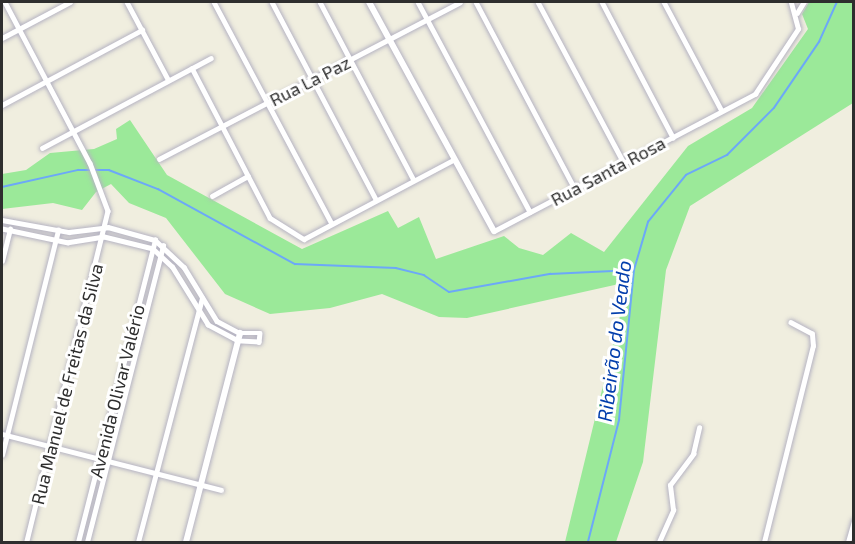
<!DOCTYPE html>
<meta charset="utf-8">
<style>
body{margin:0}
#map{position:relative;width:855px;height:544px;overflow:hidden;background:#f0eedf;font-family:"Exo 2",sans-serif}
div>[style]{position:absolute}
.green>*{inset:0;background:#9be999}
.stream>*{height:1.5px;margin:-0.75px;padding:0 0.75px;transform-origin:0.75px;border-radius:0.75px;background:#6ca8f8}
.roads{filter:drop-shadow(0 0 2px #b5b3c2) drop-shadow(0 0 2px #b5b3c2)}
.minor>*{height:4.5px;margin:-2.25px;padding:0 2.25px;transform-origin:2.25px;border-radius:2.25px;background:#fff}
.tertiary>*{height:6px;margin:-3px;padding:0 3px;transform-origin:3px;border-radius:3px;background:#fff}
span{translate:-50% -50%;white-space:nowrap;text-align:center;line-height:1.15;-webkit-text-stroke:6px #fff;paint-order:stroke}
.street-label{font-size:18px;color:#2e2e2e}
.water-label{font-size:20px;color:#033eac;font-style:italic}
.frame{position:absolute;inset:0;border:3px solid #2e2e2e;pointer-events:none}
</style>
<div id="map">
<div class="green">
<div style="clip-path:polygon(809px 2px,853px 2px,853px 103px,690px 206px,666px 270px,643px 462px,616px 542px,565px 542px,626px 291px,619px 284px,467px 318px,439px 317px,382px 294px,330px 308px,270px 314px,225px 294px,166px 218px,129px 203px,111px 184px,96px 192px,82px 210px,53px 203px,2px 209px,2px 174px,26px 170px,50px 153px,94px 149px,117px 139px,116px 129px,130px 120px,167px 175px,302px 249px,388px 211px,398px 228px,419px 217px,436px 259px,504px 236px,519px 248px,543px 255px,571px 233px,604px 252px,688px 146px,752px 108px,808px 29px,802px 14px)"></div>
</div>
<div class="stream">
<div style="left:2px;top:187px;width:78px;rotate:-12.6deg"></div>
<div style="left:78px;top:170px;width:31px"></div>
<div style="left:109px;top:170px;width:53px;rotate:21.2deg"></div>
<div style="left:158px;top:189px;width:156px;rotate:28.7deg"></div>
<div style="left:295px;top:264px;width:101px;rotate:2.3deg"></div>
<div style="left:396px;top:268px;width:29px;rotate:14deg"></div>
<div style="left:424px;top:275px;width:30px;rotate:34deg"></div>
<div style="left:449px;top:292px;width:103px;rotate:-10.1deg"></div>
<div style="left:550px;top:274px;width:84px;rotate:-2.7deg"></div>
<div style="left:588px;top:542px;width:126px;rotate:-75.7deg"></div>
<div style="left:619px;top:420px;width:151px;rotate:-84.3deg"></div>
<div style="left:634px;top:270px;width:50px;rotate:-73.7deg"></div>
<div style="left:648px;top:222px;width:60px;rotate:-51deg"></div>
<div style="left:686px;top:175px;width:46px;rotate:-26deg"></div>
<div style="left:727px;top:155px;width:66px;rotate:-45deg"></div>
<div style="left:774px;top:108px;width:80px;rotate:-55.7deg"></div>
<div style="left:819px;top:42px;width:44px;rotate:-65.8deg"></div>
</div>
<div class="roads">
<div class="minor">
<div style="left:5px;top:2px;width:182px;rotate:62.2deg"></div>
<div style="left:90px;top:163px;width:51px;rotate:69.4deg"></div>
<div style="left:108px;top:211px;width:341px;rotate:103.8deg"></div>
<div style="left:127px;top:2px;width:87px;rotate:62deg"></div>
<div style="left:214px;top:2px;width:249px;rotate:62deg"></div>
<div style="left:272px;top:2px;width:223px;rotate:62.2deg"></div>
<div style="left:320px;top:2px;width:201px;rotate:62.2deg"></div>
<div style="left:418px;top:2px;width:238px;rotate:61.9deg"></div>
<div style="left:476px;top:2px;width:212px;rotate:62.1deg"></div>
<div style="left:538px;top:2px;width:183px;rotate:61.9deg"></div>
<div style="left:602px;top:2px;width:153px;rotate:62.3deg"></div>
<div style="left:664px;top:2px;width:123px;rotate:62deg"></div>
<div style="left:797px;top:13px;width:13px;rotate:-58deg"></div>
<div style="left:2px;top:38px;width:77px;rotate:-27.9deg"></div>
<div style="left:192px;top:68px;width:169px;rotate:62.5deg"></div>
<div style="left:270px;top:218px;width:40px;rotate:32deg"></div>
<div style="left:304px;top:239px;width:169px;rotate:-27.9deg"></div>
<div style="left:2px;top:105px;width:159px;rotate:-28.2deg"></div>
<div style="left:42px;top:148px;width:191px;rotate:-28deg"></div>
<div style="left:159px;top:159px;width:339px;rotate:-27.5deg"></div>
<div style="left:212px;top:196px;width:41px;rotate:-29.1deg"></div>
<div style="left:2px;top:220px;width:68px;rotate:10.2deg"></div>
<div style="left:69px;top:232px;width:39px;rotate:-7deg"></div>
<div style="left:108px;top:227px;width:49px;rotate:15.5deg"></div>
<div style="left:155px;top:240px;width:40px;rotate:43deg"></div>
<div style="left:184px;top:267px;width:63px;rotate:58.6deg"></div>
<div style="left:217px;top:321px;width:26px;rotate:28deg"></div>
<div style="left:240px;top:333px;width:20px"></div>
<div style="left:260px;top:333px;width:9px;rotate:96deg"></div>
<div style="left:259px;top:342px;width:21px;rotate:-177deg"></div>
<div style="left:238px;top:341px;width:34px;rotate:-152deg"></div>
<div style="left:208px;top:325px;width:68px;rotate:-121.8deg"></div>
<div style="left:172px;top:267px;width:26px;rotate:-137deg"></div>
<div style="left:153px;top:249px;width:50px;rotate:-166.2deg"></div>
<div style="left:104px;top:237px;width:36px;rotate:171deg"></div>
<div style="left:68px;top:243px;width:67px;rotate:-168deg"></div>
<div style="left:494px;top:231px;width:295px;rotate:-27.7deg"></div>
<div style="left:755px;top:94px;width:78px;rotate:-56.5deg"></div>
<div style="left:798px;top:29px;width:28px;rotate:-105deg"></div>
<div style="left:2px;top:261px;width:33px;rotate:-76deg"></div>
<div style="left:2px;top:434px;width:226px;rotate:14.3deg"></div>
<div style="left:2px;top:455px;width:232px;rotate:-76deg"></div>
<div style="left:78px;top:542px;width:312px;rotate:-75.7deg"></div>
<div style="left:87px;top:542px;width:306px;rotate:-75.6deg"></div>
<div style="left:138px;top:542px;width:252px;rotate:-75.3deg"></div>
<div style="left:659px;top:542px;width:35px;rotate:-66deg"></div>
<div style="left:673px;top:510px;width:25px;rotate:-97deg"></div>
<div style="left:670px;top:485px;width:39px;rotate:-53deg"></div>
<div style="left:693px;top:454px;width:27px;rotate:-77deg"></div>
<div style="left:764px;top:542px;width:202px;rotate:-76deg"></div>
<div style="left:813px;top:346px;width:12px;rotate:-95deg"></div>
<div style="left:812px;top:334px;width:24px;rotate:-152deg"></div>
<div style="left:848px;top:542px;width:22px;rotate:-74deg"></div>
</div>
<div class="tertiary">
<div style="left:369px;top:2px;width:261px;rotate:61.4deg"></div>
<div style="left:186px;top:542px;width:216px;rotate:-75.5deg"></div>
</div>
</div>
<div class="street-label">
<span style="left:310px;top:81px;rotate:-27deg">Rua La Paz</span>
<span style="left:608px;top:171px;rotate:-28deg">Rua Santa Rosa</span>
<span style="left:67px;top:384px;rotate:-76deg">Rua Manuel de Freitas da Silva</span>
<span style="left:117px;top:391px;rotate:-76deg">Avenida Olivar Valério</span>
</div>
<div class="water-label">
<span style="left:614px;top:341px;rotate:-83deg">Ribeirão do Veado</span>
</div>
<div class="frame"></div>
</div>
